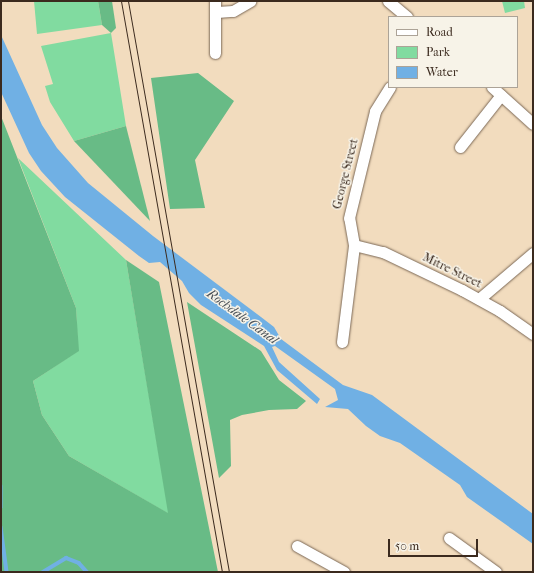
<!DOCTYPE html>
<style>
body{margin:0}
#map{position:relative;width:534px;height:573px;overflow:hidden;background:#f2dcbe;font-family:"IM FELL French Canon",serif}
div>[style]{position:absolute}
.green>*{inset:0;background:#81dba0}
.forest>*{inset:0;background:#68bb86}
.water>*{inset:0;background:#70b0e4}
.stream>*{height:3.5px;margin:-1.75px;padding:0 1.75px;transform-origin:1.75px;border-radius:1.75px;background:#70b0e4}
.roads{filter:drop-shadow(0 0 1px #7b6856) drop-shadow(0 0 1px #7b6856)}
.minor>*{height:11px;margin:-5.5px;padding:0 5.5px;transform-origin:5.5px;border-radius:5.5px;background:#fff}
.tram>*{height:1px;margin:-0.5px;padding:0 0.5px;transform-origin:0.5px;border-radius:0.5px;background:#3b2a1e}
span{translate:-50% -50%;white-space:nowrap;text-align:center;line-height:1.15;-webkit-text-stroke:3px #f7f3e8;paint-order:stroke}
.street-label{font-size:12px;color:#3b2a1e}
.water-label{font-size:13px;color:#4b5259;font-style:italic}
.frame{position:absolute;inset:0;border:2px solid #3b2a1e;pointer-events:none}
.legend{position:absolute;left:388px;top:16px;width:130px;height:72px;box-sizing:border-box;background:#f7f3e8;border:1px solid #aca397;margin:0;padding:5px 7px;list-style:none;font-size:12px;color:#3b2a1e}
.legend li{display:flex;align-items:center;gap:8px;height:20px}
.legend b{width:20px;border:1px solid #aca397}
.scale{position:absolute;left:388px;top:539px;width:90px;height:18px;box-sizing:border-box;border:2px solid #3b2a1e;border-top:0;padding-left:5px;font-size:12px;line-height:14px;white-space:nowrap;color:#3b2a1e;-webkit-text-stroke:3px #f7f3e8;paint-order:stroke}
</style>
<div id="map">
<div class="green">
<div style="clip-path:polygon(34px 1px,98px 1px,102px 25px,37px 34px)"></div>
<div style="clip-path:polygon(502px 1px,524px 1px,525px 8px,505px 13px)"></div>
<div style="clip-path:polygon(111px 33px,126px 126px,74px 141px,50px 102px,45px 86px,53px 84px,41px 46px)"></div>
<div style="clip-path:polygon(18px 158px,126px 260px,169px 514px,69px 456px,42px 415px,33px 381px,78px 351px,76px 308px)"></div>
</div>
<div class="forest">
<div style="clip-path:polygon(98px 1px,112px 1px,116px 28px,111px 33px,102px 25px)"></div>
<div style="clip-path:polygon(198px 73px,234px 101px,195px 160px,205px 208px,170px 209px,151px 78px)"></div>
<div style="clip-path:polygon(1px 116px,76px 308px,79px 351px,33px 381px,42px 415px,69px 456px,168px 513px,126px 260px,159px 282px,218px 572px,1px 572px)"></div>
<div style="clip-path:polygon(126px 126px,150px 221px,74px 141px)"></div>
<div style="clip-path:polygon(187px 302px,261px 351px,279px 380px,306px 401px,297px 409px,269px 410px,242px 415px,230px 420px,231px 466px,219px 478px)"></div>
</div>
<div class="water">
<div style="clip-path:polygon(1px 35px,42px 125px,57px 148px,88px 183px,153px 236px,261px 317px,274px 327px,281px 339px,343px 385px,372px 395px,533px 514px,533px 544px,467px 497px,460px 485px,400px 443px,380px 436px,366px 426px,348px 409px,325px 407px,338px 400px,335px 389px,275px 346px,272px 347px,279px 362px,320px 399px,317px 404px,277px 370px,264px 346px,201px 305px,189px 293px,182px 281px,160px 262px,149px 263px,139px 256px,65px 197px,41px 171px,29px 153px,1px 92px)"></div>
</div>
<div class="stream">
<div style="left:1px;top:486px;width:21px;rotate:90deg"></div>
<div style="left:1px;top:527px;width:45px;rotate:82.4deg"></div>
<div style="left:43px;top:572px;width:27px;rotate:-31deg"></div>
<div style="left:66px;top:558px;width:14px;rotate:21deg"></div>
<div style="left:79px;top:563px;width:12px;rotate:48deg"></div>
</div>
<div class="roads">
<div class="minor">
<div style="left:215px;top:1px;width:52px;rotate:90deg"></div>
<div style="left:388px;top:1px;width:25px;rotate:40deg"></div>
<div style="left:217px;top:12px;width:16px;rotate:-4deg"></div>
<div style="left:233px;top:11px;width:20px;rotate:-30deg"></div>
<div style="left:492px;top:87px;width:55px;rotate:42.1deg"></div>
<div style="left:460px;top:147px;width:66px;rotate:-51.7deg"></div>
<div style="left:354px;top:245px;width:30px;rotate:14deg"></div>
<div style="left:383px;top:252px;width:88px;rotate:25.7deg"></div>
<div style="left:462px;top:290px;width:43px;rotate:28.9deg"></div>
<div style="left:500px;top:311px;width:40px;rotate:34.9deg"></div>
<div style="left:479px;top:299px;width:71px;rotate:-40.4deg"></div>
<div style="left:342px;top:342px;width:98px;rotate:-82.9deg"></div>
<div style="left:354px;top:245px;width:27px;rotate:-100deg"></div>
<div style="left:349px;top:218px;width:110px;rotate:-76.3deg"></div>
<div style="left:375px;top:111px;width:28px;rotate:-58deg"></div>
<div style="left:449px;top:538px;width:58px;rotate:35.9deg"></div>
<div style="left:297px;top:546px;width:54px;rotate:29deg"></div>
</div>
</div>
<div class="tram">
<div style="left:121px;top:1px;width:580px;rotate:79.97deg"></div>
<div style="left:128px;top:1px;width:580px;rotate:79.97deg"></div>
</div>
<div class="street-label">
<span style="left:346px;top:174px;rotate:-76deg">George Street</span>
<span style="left:452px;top:271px;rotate:26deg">Mitre Street</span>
</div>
<div class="water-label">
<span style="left:242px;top:317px;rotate:36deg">Rochdale Canal</span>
</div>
<div class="frame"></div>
<ul class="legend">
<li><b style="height:5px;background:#fff"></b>Road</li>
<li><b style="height:11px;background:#81dba0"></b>Park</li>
<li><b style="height:11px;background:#70b0e4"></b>Water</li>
</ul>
<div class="scale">50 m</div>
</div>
